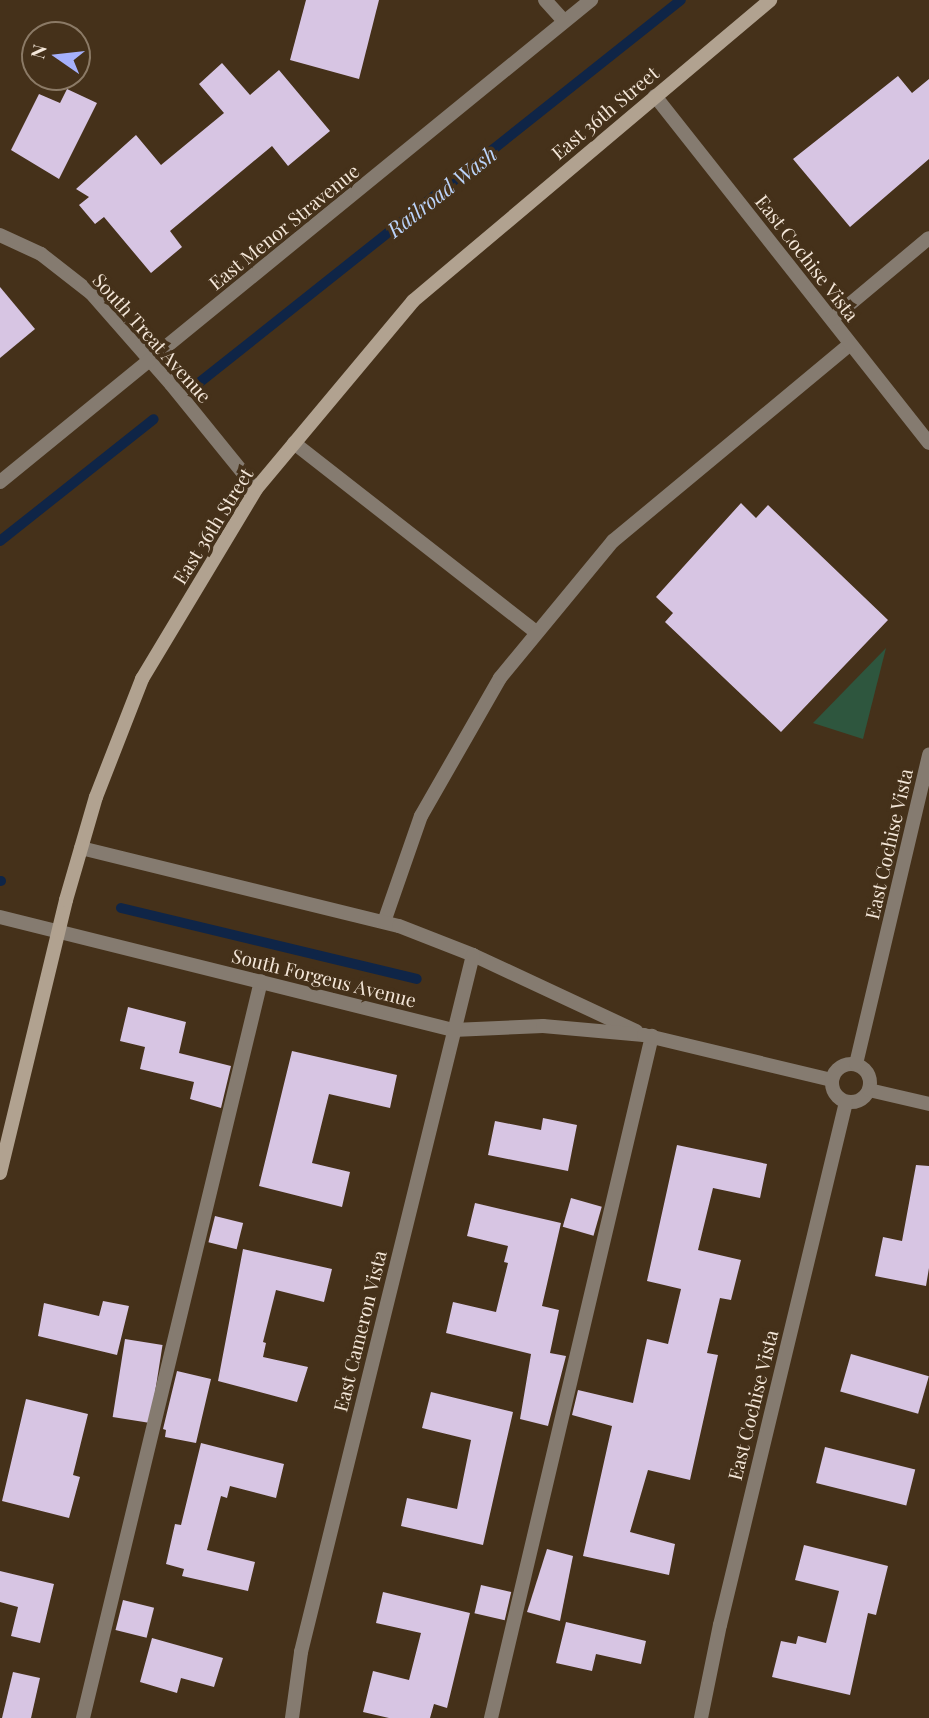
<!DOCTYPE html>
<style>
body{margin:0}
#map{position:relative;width:929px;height:1718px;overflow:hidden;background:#45311a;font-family:"Playfair Display",serif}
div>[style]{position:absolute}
.green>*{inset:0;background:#2e563e}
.stream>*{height:10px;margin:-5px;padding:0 5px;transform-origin:5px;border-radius:5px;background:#0f2547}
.building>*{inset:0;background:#d7c5e3;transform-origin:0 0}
.lane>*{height:14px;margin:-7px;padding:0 7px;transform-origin:7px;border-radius:7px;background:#857b70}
.street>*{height:14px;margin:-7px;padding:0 7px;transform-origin:7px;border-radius:7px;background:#857b70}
.street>.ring{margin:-7px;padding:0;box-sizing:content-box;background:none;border:14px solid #857b70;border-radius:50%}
.secondary>*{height:14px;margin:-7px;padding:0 7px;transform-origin:7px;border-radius:7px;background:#b1a290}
span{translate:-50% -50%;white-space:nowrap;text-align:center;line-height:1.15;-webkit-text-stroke:7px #45311a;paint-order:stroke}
.street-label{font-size:19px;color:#f4e7d9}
.water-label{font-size:21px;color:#bbd3f9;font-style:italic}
.north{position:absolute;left:21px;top:21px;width:70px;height:70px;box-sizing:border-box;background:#45311a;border:2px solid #8b7a66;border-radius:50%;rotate:284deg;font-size:19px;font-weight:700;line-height:28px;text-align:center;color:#f4e7d9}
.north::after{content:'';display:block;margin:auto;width:24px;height:32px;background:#a6b1fc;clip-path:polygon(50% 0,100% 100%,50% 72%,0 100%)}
</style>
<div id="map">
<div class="green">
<div style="clip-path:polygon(886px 648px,863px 739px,813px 723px)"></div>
</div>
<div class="stream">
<div style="left:200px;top:382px;width:614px;rotate:-38.46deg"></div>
<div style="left:0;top:541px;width:196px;rotate:-38.4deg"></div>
<div style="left:0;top:881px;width:1px"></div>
<div style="left:121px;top:908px;width:304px;rotate:13.5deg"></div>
</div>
<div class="building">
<div style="clip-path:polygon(306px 0,379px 0,359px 79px,290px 60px)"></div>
<div style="clip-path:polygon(222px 63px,250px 95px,279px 70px,330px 131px,288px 166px,272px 146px,170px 231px,182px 247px,151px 273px,104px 217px,95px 224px,79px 205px,89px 197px,76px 189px,136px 135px,161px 165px,224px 113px,199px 84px)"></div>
<div style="clip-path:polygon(898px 76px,912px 93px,929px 79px,929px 159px,850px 227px,793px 159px)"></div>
<div style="clip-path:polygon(67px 89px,97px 103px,59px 179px,11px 150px,39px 94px,60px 103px)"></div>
<div style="clip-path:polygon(0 287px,35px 329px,0 358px)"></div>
<div style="clip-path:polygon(741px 503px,756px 518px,768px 505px,888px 620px,781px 732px,665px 622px,673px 613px,656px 597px)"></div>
<div style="clip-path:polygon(128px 1007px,186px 1022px,179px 1053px,231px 1066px,221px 1108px,190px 1099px,194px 1082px,140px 1069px,145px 1047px,120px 1041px)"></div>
<div style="clip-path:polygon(292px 1051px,397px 1075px,390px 1108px,329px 1094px,312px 1163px,350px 1172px,342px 1207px,259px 1186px)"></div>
<div style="clip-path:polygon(543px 1118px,577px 1125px,568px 1171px,488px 1155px,495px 1121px,541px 1130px)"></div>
<div style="clip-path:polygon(677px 1145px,767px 1164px,760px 1198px,713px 1188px,698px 1250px,741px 1260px,731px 1300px,720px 1298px,707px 1353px,718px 1355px,690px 1480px,648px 1470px,630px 1532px,675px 1544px,669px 1575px,583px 1556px,612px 1426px,572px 1415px,578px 1390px,633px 1403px,647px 1339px,668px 1344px,681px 1289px,647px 1281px)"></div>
<div style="clip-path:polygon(916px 1165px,929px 1166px,929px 1268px,926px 1286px,875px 1276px,883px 1237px,902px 1241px)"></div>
<div style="left:571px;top:1198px;width:32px;height:30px;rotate:16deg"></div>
<div style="clip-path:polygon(475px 1203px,561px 1223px,542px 1306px,559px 1310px,550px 1353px,566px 1356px,548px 1426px,520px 1419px,531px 1354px,446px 1333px,453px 1302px,496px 1312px,508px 1263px,504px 1262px,508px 1246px,467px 1236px)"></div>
<div style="left:215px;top:1216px;width:29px;height:27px;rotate:14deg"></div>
<div style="clip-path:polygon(243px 1249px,332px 1269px,324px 1302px,276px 1290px,263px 1342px,266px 1343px,263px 1357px,308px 1367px,297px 1402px,218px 1381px)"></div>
<div style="clip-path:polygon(103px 1301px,129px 1306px,117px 1355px,38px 1336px,44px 1303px,99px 1316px)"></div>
<div style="left:125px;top:1339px;width:38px;height:79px;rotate:9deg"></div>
<div style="left:851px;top:1354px;width:81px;height:39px;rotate:16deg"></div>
<div style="clip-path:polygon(177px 1371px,211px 1379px,196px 1443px,165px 1437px,166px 1430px,163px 1429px)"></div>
<div style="clip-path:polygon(431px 1392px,513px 1412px,483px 1545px,401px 1526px,407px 1498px,457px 1509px,471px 1440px,422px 1428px)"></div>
<div style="clip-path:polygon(26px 1399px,88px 1414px,73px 1475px,80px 1477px,69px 1518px,2px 1501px)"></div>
<div style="clip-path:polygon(201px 1443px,284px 1464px,276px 1498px,230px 1486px,227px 1498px,221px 1496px,207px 1550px,255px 1562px,248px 1591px,182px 1576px,184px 1569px,166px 1564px,175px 1524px,181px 1525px)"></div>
<div style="left:825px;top:1447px;width:93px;height:37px;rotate:14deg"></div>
<div style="clip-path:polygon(804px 1545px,888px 1566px,876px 1615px,868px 1613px,850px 1695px,772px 1677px,781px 1641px,796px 1644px,798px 1636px,826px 1643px,839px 1591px,795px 1580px)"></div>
<div style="clip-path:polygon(547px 1549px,573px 1556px,560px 1621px,527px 1612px)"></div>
<div style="clip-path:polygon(0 1571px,54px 1584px,40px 1643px,11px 1636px,18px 1607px,0 1602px)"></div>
<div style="left:481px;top:1585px;width:31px;height:29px;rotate:13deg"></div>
<div style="clip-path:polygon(383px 1592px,470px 1613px,447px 1708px,434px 1704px,430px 1718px,389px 1718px,363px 1712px,373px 1671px,409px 1680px,421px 1633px,376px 1623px)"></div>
<div style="left:123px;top:1600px;width:32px;height:31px;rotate:14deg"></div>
<div style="clip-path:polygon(566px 1622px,646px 1641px,641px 1664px,596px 1654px,592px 1671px,556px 1663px)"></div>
<div style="clip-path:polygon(152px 1638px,223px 1658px,214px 1687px,181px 1678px,177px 1693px,140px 1682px)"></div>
<div style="clip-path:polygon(13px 1672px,40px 1678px,31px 1718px,2px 1718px)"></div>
</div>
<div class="lane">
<div style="left:294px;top:443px;width:308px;rotate:38deg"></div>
<div style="left:384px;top:922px;width:112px;rotate:-70.8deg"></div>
<div style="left:421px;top:816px;width:159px;rotate:-60.2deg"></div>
<div style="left:500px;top:678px;width:178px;rotate:-50.5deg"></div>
<div style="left:613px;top:541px;width:308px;rotate:-39.7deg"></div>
<div style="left:83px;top:1718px;width:758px;rotate:-76.42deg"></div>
<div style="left:491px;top:1718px;width:701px;rotate:-76.72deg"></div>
</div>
<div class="street">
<div style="left:545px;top:0;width:28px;rotate:48deg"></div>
<div style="left:655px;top:96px;width:442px;rotate:51.7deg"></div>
<div style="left:0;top:235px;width:45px;rotate:24.9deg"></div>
<div style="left:41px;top:254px;width:63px;rotate:38deg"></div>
<div style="left:91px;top:293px;width:121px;rotate:48.7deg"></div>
<div style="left:171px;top:384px;width:135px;rotate:51deg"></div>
<div style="left:832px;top:319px;width:126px;rotate:-39.9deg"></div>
<div style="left:0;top:482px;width:763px;rotate:-39.2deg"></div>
<div style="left:81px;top:848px;width:327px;rotate:13.8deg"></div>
<div style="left:399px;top:926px;width:79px;rotate:21.4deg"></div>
<div style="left:473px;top:955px;width:180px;rotate:25deg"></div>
<div style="left:0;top:917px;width:467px;rotate:14deg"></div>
<div style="left:453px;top:1030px;width:90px;rotate:-2.5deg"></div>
<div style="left:543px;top:1026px;width:101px;rotate:5.1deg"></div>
<div style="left:644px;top:1035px;width:193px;rotate:13.5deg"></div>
<div class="ring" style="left:832px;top:1064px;width:24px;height:24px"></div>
<div style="left:856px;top:1064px;width:318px;rotate:-76.7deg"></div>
<div style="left:869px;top:1090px;width:62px;rotate:13.1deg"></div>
<div style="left:292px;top:1718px;width:67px;rotate:-82.2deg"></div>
<div style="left:301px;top:1652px;width:718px;rotate:-76.14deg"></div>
<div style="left:701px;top:1718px;width:95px;rotate:-78.5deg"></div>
<div style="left:720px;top:1625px;width:538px;rotate:-76.45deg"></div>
</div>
<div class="secondary">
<div style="left:0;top:1173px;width:281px;rotate:-76.4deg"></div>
<div style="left:66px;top:900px;width:107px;rotate:-73.8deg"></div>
<div style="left:96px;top:797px;width:127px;rotate:-68.7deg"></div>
<div style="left:142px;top:679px;width:222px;rotate:-59deg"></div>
<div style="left:256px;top:489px;width:245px;rotate:-50.1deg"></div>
<div style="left:413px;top:301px;width:467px;rotate:-40.1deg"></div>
</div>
<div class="street-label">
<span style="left:605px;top:113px;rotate:-40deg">East 36th Street</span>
<span style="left:284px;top:227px;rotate:-39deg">East Menor Stravenue</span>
<span style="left:807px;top:258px;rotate:52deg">East Cochise Vista</span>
<span style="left:152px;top:338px;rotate:48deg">South Treat Avenue</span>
<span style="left:213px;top:526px;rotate:-58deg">East 36th Street</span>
<span style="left:889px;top:844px;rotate:-77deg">East Cochise Vista</span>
<span style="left:324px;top:978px;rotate:14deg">South Forgeus Avenue</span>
<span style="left:360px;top:1331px;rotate:-76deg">East Cameron Vista</span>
<span style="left:753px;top:1405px;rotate:-76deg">East Cochise Vista</span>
</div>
<div class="water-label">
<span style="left:441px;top:191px;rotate:-38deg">Railroad Wash</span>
</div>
<div class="north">N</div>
</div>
